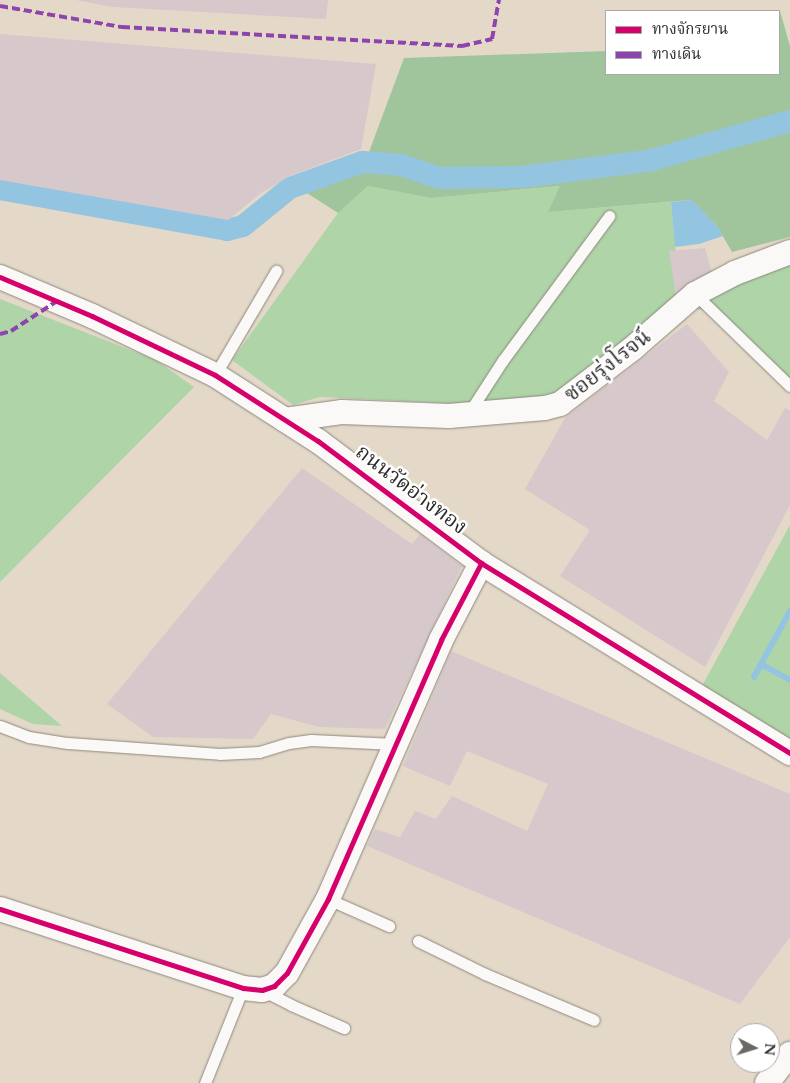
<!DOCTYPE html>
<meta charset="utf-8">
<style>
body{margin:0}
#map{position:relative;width:790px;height:1083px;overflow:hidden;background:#e4d9c8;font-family:Cardo,"Noto Serif Thai",serif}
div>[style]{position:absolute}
.green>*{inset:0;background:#aed4a8}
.forest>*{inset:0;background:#a0c49c}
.water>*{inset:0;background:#94c5e0}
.stream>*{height:6px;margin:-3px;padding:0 3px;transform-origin:3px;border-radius:3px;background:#94c5e0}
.canal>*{height:22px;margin:-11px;padding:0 11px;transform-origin:11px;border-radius:11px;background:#94c5e0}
.building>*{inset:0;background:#d7c8cb}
.roads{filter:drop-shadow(0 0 1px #8d887f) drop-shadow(0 0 1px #8d887f)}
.lane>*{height:11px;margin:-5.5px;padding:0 5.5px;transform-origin:5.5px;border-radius:5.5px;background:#fbf9f7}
.street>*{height:24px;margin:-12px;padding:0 12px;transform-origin:12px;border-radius:12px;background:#fbf9f7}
.quiet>*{height:4px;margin-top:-2px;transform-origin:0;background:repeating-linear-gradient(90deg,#8e44ad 0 8px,transparent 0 12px)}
.cycleway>*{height:5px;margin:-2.5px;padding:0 2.5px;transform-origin:2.5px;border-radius:2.5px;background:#d6006c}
span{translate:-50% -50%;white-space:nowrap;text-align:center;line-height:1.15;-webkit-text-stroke:5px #fff;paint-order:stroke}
.street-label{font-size:21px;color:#2b2b2b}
.legend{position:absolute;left:605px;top:10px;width:175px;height:65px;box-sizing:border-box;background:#fff;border:1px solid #aaa;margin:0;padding:6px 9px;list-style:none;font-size:15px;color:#2b2b2b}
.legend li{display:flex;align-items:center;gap:10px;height:25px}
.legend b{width:25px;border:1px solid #aaa}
.north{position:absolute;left:730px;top:1023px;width:50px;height:50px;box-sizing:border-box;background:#fff;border:1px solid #aaa;border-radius:50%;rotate:95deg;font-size:14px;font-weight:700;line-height:20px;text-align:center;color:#2b2b2b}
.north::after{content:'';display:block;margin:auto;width:18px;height:22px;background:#6c6862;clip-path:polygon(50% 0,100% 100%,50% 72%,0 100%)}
</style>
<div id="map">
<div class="green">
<div style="clip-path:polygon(368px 186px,431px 198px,561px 186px,548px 212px,671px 202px,680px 298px,550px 399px,465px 404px,320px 397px,293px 405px,232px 360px,338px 213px)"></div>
<div style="clip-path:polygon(790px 248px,790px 390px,704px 310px,693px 309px)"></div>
<div style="clip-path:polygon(0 299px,156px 360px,194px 387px,0 582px)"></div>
<div style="clip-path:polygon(790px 525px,790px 741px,702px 686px)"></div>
<div style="clip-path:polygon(0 673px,62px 726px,33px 724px,0 709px)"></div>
</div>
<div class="forest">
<div style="clip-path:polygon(780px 11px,790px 46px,790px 237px,732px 252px,717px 226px,691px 200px,548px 212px,560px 186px,431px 198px,368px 186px,338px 213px,296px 186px,369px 152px,404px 58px,606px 51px,606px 74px,779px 74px)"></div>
</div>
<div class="water">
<div style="clip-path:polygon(692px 200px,717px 226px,723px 236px,699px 244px,675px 247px,671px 202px)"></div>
</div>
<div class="stream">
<div style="left:761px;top:664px;width:33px;rotate:29deg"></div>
<div style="left:754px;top:677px;width:75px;rotate:-61.4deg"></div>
</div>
<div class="canal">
<div style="left:0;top:189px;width:231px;rotate:10.2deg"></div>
<div style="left:227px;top:230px;width:16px;rotate:-14deg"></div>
<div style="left:243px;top:226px;width:60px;rotate:-39deg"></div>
<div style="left:290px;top:188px;width:77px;rotate:-19.9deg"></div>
<div style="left:362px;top:162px;width:39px;rotate:4deg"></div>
<div style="left:401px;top:165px;width:40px;rotate:18.9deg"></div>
<div style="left:439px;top:178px;width:82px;rotate:-0.7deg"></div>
<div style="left:521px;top:177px;width:128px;rotate:-7.2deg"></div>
<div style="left:648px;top:161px;width:148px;rotate:-15.7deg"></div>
</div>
<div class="building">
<div style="clip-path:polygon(76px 0,328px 0,326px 19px,112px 7px)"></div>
<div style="clip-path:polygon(0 34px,376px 64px,361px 149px,290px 176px,261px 193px,228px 220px,0 180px)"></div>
<div style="clip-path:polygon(705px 248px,713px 277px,677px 304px,669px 251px)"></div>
<div style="clip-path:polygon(687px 324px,729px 372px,714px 401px,767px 440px,785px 408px,790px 411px,790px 505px,705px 667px,560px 576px,590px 530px,525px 489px,565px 418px)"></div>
<div style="clip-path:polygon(302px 468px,412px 544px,420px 534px,462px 566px,385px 729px,319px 727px,271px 714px,253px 739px,153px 737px,107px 704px)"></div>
<div style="clip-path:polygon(451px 651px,790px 794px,790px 937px,740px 1004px,367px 846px,375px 829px,400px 837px,415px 811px,436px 819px,452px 796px,527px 831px,548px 784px,467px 751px,450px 786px,403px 766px)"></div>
</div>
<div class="roads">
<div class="lane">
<div style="left:695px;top:294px;width:132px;rotate:44.1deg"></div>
<div style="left:215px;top:375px;width:121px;rotate:-59.6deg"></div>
<div style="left:468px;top:414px;width:64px;rotate:-57.1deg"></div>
<div style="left:503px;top:360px;width:179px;rotate:-53.6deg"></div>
<div style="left:0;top:726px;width:31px;rotate:21deg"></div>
<div style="left:29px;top:737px;width:39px;rotate:9deg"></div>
<div style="left:68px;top:743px;width:152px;rotate:4.1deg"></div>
<div style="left:220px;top:754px;width:39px;rotate:-3deg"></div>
<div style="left:259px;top:752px;width:31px;rotate:-17deg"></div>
<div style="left:289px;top:743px;width:22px;rotate:-8deg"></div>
<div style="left:311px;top:740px;width:84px;rotate:2.7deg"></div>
<div style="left:328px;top:899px;width:67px;rotate:23.9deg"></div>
<div style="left:418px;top:941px;width:75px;rotate:26.2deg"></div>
<div style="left:485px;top:974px;width:118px;rotate:22.9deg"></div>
<div style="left:264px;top:991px;width:30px;rotate:27deg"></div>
<div style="left:291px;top:1005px;width:58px;rotate:23.5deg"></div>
<div style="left:205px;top:1083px;width:102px;rotate:-68.2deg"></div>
</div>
<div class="street">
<div style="left:0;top:277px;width:100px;rotate:23deg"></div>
<div style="left:92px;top:316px;width:136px;rotate:25.6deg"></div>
<div style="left:215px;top:375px;width:122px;rotate:32.7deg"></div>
<div style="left:318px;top:441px;width:204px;rotate:36.8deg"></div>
<div style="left:481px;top:563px;width:363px;rotate:31.6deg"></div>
<div style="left:285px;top:420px;width:58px;rotate:-8deg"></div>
<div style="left:342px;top:412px;width:107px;rotate:2.1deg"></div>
<div style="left:449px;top:416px;width:96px;rotate:-4.8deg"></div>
<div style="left:545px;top:408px;width:16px;rotate:-15deg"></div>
<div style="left:560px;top:404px;width:91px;rotate:-37.4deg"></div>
<div style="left:632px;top:349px;width:84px;rotate:-41.1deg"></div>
<div style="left:695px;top:294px;width:45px;rotate:-27.7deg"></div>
<div style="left:735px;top:273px;width:59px;rotate:-20.9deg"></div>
<div style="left:0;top:909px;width:256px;rotate:18deg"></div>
<div style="left:243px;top:988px;width:19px;rotate:6deg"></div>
<div style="left:262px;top:990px;width:13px;rotate:-18deg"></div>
<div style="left:274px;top:986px;width:18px;rotate:-45deg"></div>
<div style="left:287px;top:973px;width:85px;rotate:-61deg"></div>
<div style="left:328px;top:899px;width:283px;rotate:-66.4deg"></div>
<div style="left:441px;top:640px;width:87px;rotate:-62.5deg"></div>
<div style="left:767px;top:1083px;width:37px;rotate:-52deg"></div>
</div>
</div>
<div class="quiet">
<div style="left:0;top:6px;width:124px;rotate:9.8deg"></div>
<div style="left:122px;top:27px;width:341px;rotate:3.2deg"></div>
<div style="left:462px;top:46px;width:31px;rotate:-13deg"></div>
<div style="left:492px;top:39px;width:40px;rotate:-80deg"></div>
<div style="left:0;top:334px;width:11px;rotate:-15deg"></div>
<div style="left:11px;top:331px;width:55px;rotate:-33.1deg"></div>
</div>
<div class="cycleway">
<div style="left:0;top:277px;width:100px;rotate:23deg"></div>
<div style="left:92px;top:316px;width:136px;rotate:25.6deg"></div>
<div style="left:215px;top:375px;width:122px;rotate:32.7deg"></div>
<div style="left:318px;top:441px;width:204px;rotate:36.8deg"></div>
<div style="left:481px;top:563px;width:363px;rotate:31.6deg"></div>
<div style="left:0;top:909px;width:256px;rotate:18deg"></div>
<div style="left:243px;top:988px;width:19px;rotate:6deg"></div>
<div style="left:262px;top:990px;width:13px;rotate:-18deg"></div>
<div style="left:274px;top:986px;width:18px;rotate:-45deg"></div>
<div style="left:287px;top:973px;width:85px;rotate:-61deg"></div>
<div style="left:328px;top:899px;width:283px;rotate:-66.4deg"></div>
<div style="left:441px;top:640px;width:87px;rotate:-62.5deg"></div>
</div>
<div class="street-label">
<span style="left:608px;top:366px;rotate:-38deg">ซอยรุ่งโรจน์</span>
<span style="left:411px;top:490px;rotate:37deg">ถนนวัดอ่างทอง</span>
</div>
<ul class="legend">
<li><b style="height:6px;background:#d6006c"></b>ทางจักรยาน</li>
<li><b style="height:6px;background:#8e44ad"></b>ทางเดิน</li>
</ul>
<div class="north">N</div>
</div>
